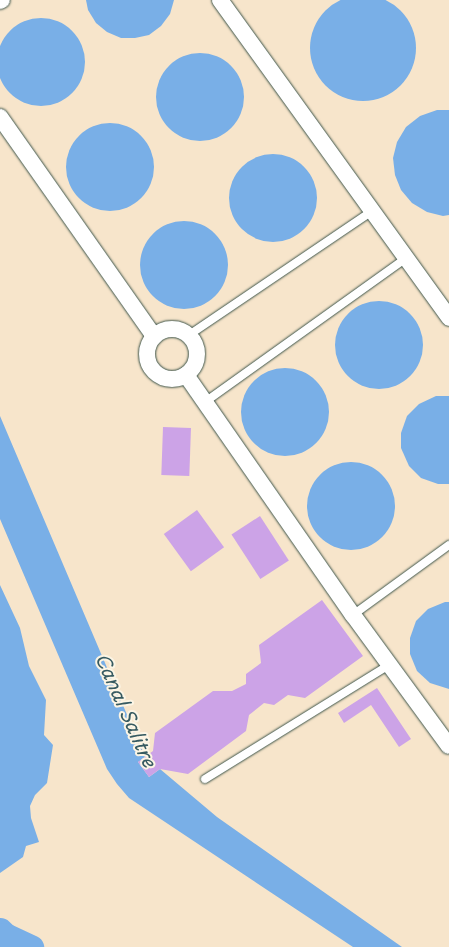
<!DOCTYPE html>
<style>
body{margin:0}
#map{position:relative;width:449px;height:947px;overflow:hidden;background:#f7e5cb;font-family:"Playpen Sans",sans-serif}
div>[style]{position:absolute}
.water>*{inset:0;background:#79afe7}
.round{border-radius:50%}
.river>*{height:25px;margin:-12.5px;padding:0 12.5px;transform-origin:12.5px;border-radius:12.5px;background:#79afe7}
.building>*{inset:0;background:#cca3e7;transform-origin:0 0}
.roads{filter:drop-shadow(0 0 1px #3f564b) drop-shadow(0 0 1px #3f564b)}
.service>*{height:8px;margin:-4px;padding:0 4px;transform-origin:4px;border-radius:4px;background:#fff}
.minor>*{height:16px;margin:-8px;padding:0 8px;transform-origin:8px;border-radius:8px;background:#fff}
.minor>.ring{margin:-8px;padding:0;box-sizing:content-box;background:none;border:16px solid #fff;border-radius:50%}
span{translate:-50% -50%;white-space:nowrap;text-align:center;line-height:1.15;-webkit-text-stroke:4px #fcf5e5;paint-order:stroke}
.water-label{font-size:19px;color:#365a61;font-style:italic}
</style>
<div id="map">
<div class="water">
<div class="round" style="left:310px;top:-5px;width:106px;height:106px"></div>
<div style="clip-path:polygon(86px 0,174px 0,170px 14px,161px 26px,149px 35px,135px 38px,121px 38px,107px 32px,96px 23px,88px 10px)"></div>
<div class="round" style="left:-3px;top:18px;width:88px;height:88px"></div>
<div class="round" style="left:156px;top:53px;width:88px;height:88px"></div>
<div style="clip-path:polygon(437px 110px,449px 110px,449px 215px,443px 216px,427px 212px,412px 203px,401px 190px,395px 175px,393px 158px,397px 142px,406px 127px,420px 116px)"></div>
<div class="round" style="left:66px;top:123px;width:88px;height:88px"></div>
<div class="round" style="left:229px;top:154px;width:88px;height:88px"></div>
<div class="round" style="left:140px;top:221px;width:88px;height:88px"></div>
<div class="round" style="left:335px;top:301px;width:88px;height:88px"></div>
<div class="round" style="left:241px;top:368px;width:88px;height:88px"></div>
<div style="clip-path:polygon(436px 396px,449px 396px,449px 484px,438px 484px,421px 478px,409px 466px,401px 448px,401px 433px,407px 416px,419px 404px)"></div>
<div style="clip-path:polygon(0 416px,145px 757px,138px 762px,149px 777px,160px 769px,217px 817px,402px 947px,353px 947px,129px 798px,117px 784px,107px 769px,0 519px)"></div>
<div class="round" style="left:307px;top:462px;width:88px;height:88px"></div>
<div style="clip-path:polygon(0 585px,20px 628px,29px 666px,46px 700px,44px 735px,53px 745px,47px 783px,35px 795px,30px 806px,31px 818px,39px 842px,26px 846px,23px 857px,0 873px)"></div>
<div style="clip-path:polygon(445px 602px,449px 602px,449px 689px,430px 683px,417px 671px,410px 654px,410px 638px,416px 621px,428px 609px)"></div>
</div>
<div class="river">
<div style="left:0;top:930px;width:7px;rotate:45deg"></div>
<div style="left:5px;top:935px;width:29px;rotate:25deg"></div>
</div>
<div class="building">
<div style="left:163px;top:427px;width:28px;height:48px;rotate:2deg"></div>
<div style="left:197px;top:510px;width:46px;height:41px;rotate:54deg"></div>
<div style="left:260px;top:516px;width:53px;height:34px;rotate:57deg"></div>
<div style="clip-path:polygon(322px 600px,363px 656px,305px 698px,288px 695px,274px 705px,264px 703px,249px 715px,246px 731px,188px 774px,160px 769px,149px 777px,138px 762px,153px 751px,155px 733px,213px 691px,232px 691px,246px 684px,246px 674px,261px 663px,259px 645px)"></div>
<div style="clip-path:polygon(377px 688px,411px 739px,399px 747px,371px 705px,344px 723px,338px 713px)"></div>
</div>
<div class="roads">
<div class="service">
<div style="left:189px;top:335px;width:221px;rotate:-34.1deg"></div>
<div style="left:205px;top:402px;width:247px;rotate:-35.6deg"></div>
<div style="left:353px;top:615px;width:119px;rotate:-36.1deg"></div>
<div style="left:205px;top:779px;width:216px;rotate:-31.8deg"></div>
</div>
<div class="minor">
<div style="left:220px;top:0;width:392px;rotate:54.2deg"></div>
<div style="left:0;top:1px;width:2px;rotate:-27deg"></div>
<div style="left:0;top:117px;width:268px;rotate:54.9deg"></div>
<div class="ring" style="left:147px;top:329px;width:34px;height:34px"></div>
<div style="left:186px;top:375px;width:292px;rotate:55.2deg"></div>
<div style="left:353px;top:615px;width:162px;rotate:53.8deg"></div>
</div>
</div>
<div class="water-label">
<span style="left:126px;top:710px;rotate:66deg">Canal Salitre</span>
</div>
</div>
